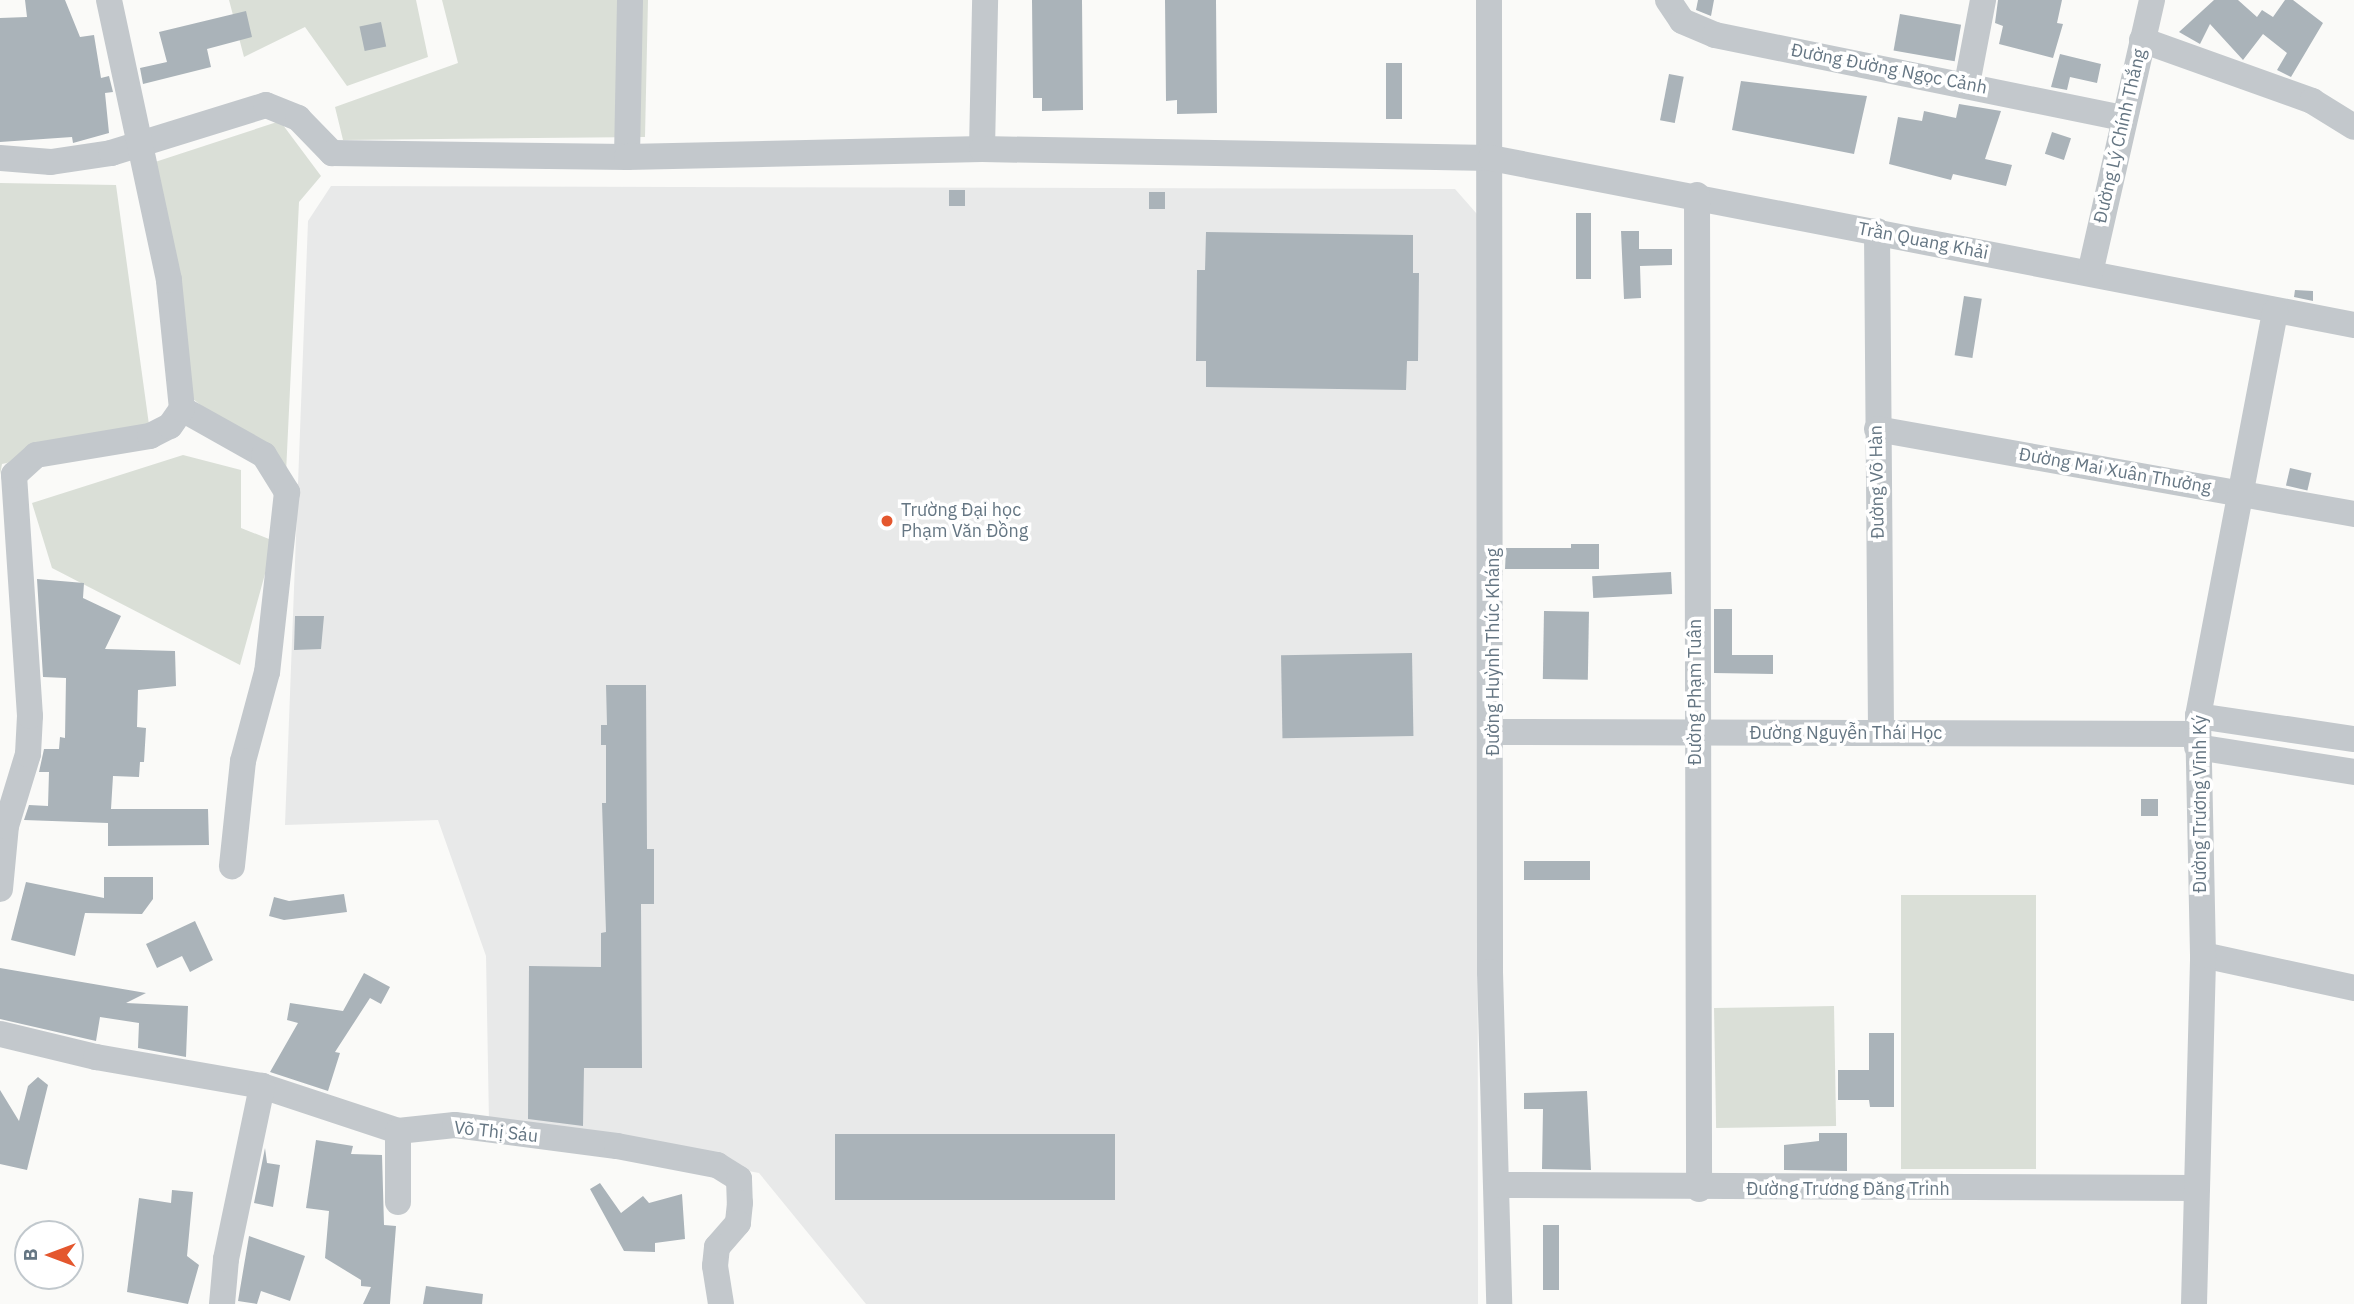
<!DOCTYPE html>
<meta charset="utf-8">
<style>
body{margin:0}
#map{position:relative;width:2354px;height:1304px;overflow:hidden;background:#fafaf8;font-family:"IBM Plex Sans",sans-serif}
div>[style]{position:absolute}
.built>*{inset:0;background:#e8e9e9}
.green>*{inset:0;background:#dadfd7;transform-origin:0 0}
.building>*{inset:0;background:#aab3b9;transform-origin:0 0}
.minor>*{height:26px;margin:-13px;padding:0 13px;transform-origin:13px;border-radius:13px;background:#c3c8cc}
.dots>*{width:19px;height:19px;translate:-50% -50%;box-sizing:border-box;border:4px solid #fff;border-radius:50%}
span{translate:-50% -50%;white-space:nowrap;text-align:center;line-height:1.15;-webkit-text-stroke:7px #fff;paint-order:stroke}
.street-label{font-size:18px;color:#657683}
.poi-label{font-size:18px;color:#657683}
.left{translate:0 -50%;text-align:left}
.north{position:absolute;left:14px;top:1220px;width:70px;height:70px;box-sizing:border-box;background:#fff;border:2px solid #c1c8cd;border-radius:50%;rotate:270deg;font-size:19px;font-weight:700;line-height:28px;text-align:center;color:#657683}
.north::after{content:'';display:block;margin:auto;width:24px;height:32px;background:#e4572e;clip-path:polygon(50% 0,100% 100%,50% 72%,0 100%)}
</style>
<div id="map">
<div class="built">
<div style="clip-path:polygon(331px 186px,1455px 189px,1477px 214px,1478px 1304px,866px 1304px,759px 1173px,489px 1122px,486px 956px,438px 820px,285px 825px,308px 221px)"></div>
</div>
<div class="green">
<div style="clip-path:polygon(229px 0,416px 0,428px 57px,347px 86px,305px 27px,244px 57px)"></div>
<div style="clip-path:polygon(442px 0,648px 0,645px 137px,343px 140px,335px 107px,458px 63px)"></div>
<div style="clip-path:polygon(280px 121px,321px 176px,299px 202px,286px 473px,193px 399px,152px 163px)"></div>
<div style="clip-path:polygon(0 183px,116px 185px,150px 432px,2px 464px,0 475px)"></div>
<div style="clip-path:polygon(183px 455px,241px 470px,241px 528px,274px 541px,240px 665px,52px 568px,32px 503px)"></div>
<div style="left:2036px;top:895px;width:274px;height:135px;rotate:90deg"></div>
<div style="left:1834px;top:1006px;width:120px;height:120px;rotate:89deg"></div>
</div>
<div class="building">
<div style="clip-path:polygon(25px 0,65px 0,80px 37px,94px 35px,101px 78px,109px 76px,113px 92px,105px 93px,109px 133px,73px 143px,72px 137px,0 142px,0 18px,27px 17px)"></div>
<div style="clip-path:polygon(1032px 0,1082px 0,1083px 110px,1042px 111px,1042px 98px,1033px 98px)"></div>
<div style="clip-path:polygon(1165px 0,1216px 0,1217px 113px,1177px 114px,1177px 100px,1166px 101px)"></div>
<div style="clip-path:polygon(1698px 0,1714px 0,1711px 16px,1696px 10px)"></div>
<div style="clip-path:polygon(1998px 0,2062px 0,2057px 23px,2063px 24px,2053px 58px,1999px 44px,2003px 26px,1995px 23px)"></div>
<div style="clip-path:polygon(2214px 0,2238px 0,2257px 17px,2262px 10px,2273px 17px,2285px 0,2293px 0,2323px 23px,2291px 77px,2277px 70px,2287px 53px,2263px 34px,2243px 60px,2210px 24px,2200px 44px,2179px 32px)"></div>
<div style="clip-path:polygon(246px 11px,252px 37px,207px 49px,211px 67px,143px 84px,140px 68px,167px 62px,159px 32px)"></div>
<div style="left:1900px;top:14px;width:62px;height:37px;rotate:10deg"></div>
<div style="left:381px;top:22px;width:25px;height:22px;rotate:78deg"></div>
<div style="clip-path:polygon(2060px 54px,2101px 64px,2097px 83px,2070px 77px,2067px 90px,2051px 87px)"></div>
<div style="left:1386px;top:63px;width:16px;height:56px"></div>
<div style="left:1669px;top:74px;width:15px;height:47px;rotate:11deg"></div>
<div style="clip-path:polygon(1741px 81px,1867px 96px,1854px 154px,1732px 130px)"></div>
<div style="clip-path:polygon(1959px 104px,2001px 111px,1985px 159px,2012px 165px,2006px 186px,1953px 174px,1951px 180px,1889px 164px,1898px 117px,1922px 121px,1924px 111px,1956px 118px)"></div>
<div style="left:2052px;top:132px;width:20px;height:23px;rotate:18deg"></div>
<div style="left:949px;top:190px;width:16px;height:16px"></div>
<div style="left:1149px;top:192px;width:16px;height:17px"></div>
<div style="left:1576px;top:213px;width:15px;height:66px"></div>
<div style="clip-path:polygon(1621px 231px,1639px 231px,1639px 249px,1672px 249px,1672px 265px,1640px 266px,1641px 298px,1624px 299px)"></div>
<div style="clip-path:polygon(1206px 232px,1413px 235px,1413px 273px,1419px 273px,1418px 361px,1407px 361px,1406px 390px,1206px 387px,1206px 361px,1196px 361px,1197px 270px,1205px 270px)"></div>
<div style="clip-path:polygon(2295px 290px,2313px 291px,2313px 301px,2294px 297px)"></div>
<div style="left:1964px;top:296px;width:18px;height:60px;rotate:9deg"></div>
<div style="left:2290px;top:468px;width:22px;height:18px;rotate:13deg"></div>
<div style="clip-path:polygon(1571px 544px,1599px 544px,1599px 569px,1505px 569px,1506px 548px,1571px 548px)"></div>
<div style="left:1671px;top:572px;width:22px;height:79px;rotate:87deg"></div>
<div style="clip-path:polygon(37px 579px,84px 583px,83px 598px,121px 616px,105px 649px,175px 651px,176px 686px,138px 690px,137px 727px,146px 728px,144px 762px,140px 762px,139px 777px,113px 776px,111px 809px,208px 809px,209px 845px,108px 846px,108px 823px,24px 820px,29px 805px,48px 806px,49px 772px,39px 772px,44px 749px,59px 749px,60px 737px,65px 738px,66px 678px,43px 677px)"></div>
<div style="clip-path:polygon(1714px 609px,1732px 609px,1732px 655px,1773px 655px,1773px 674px,1714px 673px)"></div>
<div style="left:1544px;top:611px;width:45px;height:68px;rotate:1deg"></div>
<div style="clip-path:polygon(295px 616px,324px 616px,321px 649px,294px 650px)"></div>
<div style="left:1412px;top:653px;width:83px;height:131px;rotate:89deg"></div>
<div style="clip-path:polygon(606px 685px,646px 685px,647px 849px,654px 849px,654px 904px,641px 904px,642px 1068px,584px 1068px,583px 1126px,528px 1119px,529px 966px,601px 967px,601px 933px,606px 932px,602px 803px,606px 803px,606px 745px,601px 745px,601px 725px,607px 725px)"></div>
<div style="left:2158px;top:799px;width:17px;height:17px;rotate:90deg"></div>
<div style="left:1524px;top:861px;width:66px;height:19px"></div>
<div style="clip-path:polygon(104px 877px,153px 877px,153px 899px,142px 914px,85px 913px,75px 956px,11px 940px,26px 882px,104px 898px)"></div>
<div style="clip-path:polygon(344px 894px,347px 912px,284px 920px,269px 916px,274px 897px,289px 901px)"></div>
<div style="clip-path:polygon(195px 921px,213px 960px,190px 972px,182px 956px,157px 968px,146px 944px)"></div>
<div style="clip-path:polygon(0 968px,146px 993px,126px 1003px,188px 1006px,186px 1057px,138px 1048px,139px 1023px,100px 1017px,96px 1041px,0 1019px)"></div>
<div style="clip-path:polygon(364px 973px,390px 987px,381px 1004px,370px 998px,335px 1052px,340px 1053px,328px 1091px,270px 1072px,298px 1023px,287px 1020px,290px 1003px,343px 1011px)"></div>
<div style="clip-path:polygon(1869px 1033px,1894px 1033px,1894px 1107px,1870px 1107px,1869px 1100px,1838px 1100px,1838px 1070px,1869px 1070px)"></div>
<div style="clip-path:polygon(38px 1077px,48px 1085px,27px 1170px,0 1164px,0 1090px,19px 1121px,28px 1086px)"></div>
<div style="clip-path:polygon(1587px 1091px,1591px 1170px,1542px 1169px,1543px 1109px,1524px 1109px,1524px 1093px)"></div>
<div style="clip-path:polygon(1819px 1133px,1847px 1133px,1847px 1171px,1784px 1170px,1784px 1145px,1819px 1141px)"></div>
<div style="left:1115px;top:1134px;width:66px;height:280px;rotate:90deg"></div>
<div style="clip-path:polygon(316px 1140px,353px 1146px,351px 1154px,382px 1155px,384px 1225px,396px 1226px,390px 1304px,363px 1304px,371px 1287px,361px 1286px,361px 1280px,325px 1258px,329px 1211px,306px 1208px)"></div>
<div style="clip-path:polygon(265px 1148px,267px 1163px,280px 1165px,273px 1207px,254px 1203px)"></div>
<div style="clip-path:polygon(600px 1183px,621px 1213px,643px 1196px,649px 1203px,682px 1194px,685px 1239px,655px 1243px,655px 1252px,624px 1251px,590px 1189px)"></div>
<div style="clip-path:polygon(172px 1190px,193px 1192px,187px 1256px,199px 1265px,188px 1304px,127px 1292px,139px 1198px,171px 1203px)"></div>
<div style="left:1559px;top:1225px;width:65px;height:16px;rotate:90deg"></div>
<div style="clip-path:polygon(249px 1236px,305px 1256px,290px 1301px,261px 1291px,257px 1304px,238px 1301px)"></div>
<div style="clip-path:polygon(426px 1286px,483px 1294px,482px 1304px,423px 1304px)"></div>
</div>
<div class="minor">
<div style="left:1489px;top:0;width:972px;rotate:89.94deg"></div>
<div style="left:1490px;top:972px;width:332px;rotate:88.4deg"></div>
<div style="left:1668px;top:0;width:25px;rotate:56deg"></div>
<div style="left:1682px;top:21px;width:36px;rotate:23deg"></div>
<div style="left:1715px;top:35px;width:416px;rotate:11.5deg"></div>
<div style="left:2142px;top:40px;width:181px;rotate:19.7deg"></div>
<div style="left:2312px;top:101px;width:49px;rotate:31.8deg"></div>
<div style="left:1967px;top:84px;width:86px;rotate:-79.2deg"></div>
<div style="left:982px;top:149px;width:149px;rotate:-88.8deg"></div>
<div style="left:627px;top:157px;width:157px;rotate:-88.9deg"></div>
<div style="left:0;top:158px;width:51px;rotate:4.5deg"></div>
<div style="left:51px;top:162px;width:61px;rotate:-8.5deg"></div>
<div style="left:111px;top:153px;width:162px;rotate:-17.2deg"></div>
<div style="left:266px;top:105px;width:35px;rotate:22deg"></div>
<div style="left:298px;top:118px;width:49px;rotate:45.8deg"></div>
<div style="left:332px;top:153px;width:295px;rotate:0.8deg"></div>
<div style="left:627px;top:157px;width:355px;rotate:-1.3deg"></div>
<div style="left:982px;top:149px;width:509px;rotate:1.01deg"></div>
<div style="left:1491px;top:158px;width:879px;rotate:10.95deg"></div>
<div style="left:1697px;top:195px;width:994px;rotate:89.88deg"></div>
<div style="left:1877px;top:231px;width:502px;rotate:89.54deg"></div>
<div style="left:2090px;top:273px;width:280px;rotate:-77.2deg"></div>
<div style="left:182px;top:409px;width:94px;rotate:29.3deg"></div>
<div style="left:264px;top:455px;width:44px;rotate:58.1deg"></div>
<div style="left:287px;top:492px;width:181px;rotate:96.3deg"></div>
<div style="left:267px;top:672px;width:92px;rotate:105.1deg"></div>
<div style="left:243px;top:761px;width:106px;rotate:96deg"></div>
<div style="left:1877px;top:429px;width:485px;rotate:10.1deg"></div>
<div style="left:2198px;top:716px;width:158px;rotate:8.4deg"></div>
<div style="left:1493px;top:732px;width:705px;rotate:0.16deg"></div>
<div style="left:2197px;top:747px;width:159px;rotate:9deg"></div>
<div style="left:0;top:889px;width:63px;rotate:-84.6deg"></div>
<div style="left:6px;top:826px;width:75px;rotate:-73deg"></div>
<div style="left:28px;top:754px;width:38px;rotate:-87deg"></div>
<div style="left:30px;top:716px;width:242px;rotate:-93.8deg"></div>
<div style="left:14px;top:475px;width:30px;rotate:-42deg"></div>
<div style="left:36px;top:455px;width:116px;rotate:-9.5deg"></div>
<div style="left:150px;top:436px;width:22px;rotate:-27deg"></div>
<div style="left:170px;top:426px;width:21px;rotate:-55deg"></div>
<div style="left:182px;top:409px;width:130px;rotate:-95.8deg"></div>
<div style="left:169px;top:280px;width:286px;rotate:-102.1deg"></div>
<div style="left:2203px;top:955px;width:155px;rotate:12.3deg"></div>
<div style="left:0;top:1034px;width:99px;rotate:13.5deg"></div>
<div style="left:96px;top:1057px;width:169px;rotate:9.9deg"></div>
<div style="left:262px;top:1086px;width:143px;rotate:18.3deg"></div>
<div style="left:398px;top:1131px;width:57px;rotate:-6deg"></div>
<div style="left:455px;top:1125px;width:163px;rotate:7.4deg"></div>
<div style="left:617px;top:1146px;width:102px;rotate:10.8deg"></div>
<div style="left:717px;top:1165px;width:26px;rotate:32deg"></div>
<div style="left:739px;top:1179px;width:24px;rotate:88deg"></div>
<div style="left:740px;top:1203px;width:20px;rotate:96deg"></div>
<div style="left:738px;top:1223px;width:32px;rotate:131deg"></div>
<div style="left:717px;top:1247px;width:19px;rotate:96deg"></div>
<div style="left:715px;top:1266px;width:38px;rotate:81deg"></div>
<div style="left:1499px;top:1185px;width:698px;rotate:0.25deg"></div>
<div style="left:398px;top:1202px;width:71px;rotate:-90deg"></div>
<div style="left:222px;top:1304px;width:45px;rotate:-84.9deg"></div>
<div style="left:226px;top:1259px;width:177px;rotate:-78.2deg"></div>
<div style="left:2194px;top:1304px;width:349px;rotate:-88.5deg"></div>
<div style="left:2203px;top:955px;width:239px;rotate:-91.2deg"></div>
<div style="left:2198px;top:716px;width:412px;rotate:-79.2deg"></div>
</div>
<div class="dots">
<div style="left:887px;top:521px;background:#e4572e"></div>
</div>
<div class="street-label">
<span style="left:1889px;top:69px;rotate:11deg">Đường Đường Ngọc Cảnh</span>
<span style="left:2120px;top:136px;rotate:-77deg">Đường Lý Chính Thắng</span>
<span style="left:1923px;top:241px;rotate:11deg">Trần Quang Khải</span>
<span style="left:2115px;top:471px;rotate:10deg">Đường Mai Xuân Thưởng</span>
<span style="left:1877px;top:482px;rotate:-91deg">Đường Võ Hàn</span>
<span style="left:1493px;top:652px;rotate:-90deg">Đường Huỳnh Thúc Kháng</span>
<span style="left:1695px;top:692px;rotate:-90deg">Đường Phạm Tuân</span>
<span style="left:1846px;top:733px">Đường Nguyễn Thái Học</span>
<span style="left:2200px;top:804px;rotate:-90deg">Đường Trương Vĩnh Ký</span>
<span style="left:496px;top:1132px;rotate:6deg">Võ Thị Sáu</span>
<span style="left:1848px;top:1189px">Đường Trương Đăng Trinh</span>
</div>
<div class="poi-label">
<span class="left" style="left:901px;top:521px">Trường Đại học<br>Phạm Văn Đồng</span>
</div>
<div class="north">B</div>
</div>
